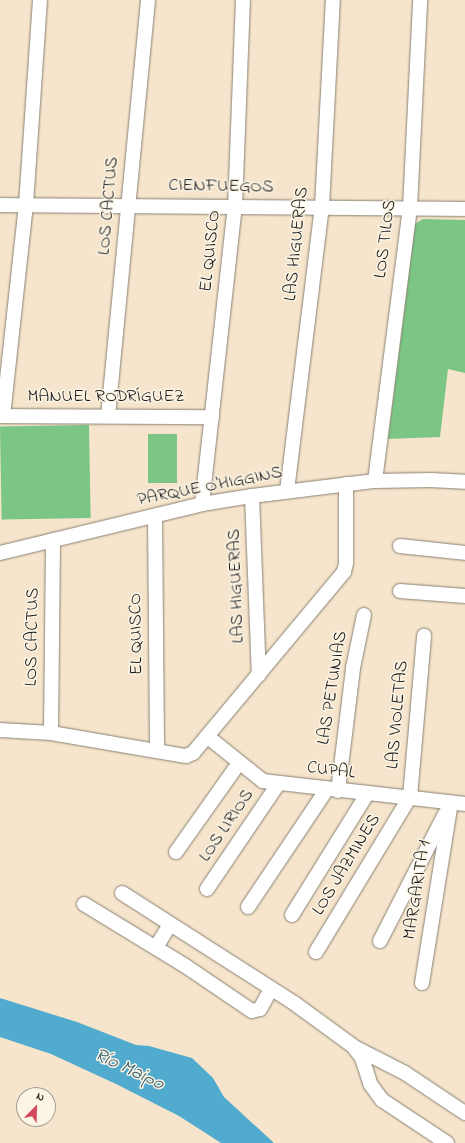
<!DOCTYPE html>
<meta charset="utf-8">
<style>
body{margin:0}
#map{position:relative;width:465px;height:1143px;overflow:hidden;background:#f6e5cc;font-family:"Indie Flower",sans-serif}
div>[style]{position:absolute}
.green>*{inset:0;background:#7bc685;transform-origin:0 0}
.water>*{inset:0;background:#51abce}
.roads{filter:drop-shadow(0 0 1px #898074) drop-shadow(0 0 1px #898074)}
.street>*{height:14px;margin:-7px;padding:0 7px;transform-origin:7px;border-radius:7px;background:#fff}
span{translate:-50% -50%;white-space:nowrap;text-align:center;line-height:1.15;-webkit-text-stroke:3px #fcf5e5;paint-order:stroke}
.street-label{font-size:18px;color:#1c1c1c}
.water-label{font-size:19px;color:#345c6c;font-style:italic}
.north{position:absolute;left:16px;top:1087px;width:40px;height:40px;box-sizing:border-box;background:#fcf5e5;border:1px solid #a29e95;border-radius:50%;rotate:23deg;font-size:11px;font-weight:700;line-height:16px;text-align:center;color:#1c1c1c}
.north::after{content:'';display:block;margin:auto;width:14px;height:18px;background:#d1495b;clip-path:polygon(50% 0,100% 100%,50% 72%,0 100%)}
</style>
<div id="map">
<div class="green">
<div style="clip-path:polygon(423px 219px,465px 220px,465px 373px,448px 369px,440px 437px,388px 439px,415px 224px)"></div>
<div style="left:89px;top:425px;width:93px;height:89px;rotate:89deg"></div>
<div style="left:148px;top:434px;width:29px;height:49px"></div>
</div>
<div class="water">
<div style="clip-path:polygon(0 998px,77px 1022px,136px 1045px,149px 1046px,192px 1058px,213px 1078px,224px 1097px,274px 1143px,221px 1143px,179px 1116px,116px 1084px,51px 1054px,0 1037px)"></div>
</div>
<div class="roads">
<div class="street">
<div style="left:0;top:205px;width:465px;rotate:0.5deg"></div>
<div style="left:0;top:416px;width:212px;rotate:0.3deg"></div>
<div style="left:3px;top:416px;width:212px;rotate:-83.8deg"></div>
<div style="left:26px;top:205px;width:205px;rotate:-86.1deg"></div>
<div style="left:108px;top:416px;width:418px;rotate:-84.5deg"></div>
<div style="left:375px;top:481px;width:275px;rotate:-82.7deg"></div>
<div style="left:410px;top:208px;width:208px;rotate:-87.2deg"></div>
<div style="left:287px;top:491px;width:286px;rotate:-83deg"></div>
<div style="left:322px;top:207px;width:207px;rotate:-87deg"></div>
<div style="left:252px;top:496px;width:179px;rotate:87.8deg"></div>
<div style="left:202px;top:504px;width:299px;rotate:-83.7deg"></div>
<div style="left:235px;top:207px;width:207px;rotate:-87.8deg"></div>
<div style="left:155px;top:516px;width:235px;rotate:89.5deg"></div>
<div style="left:400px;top:546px;width:65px;rotate:6.1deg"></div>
<div style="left:0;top:553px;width:208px;rotate:-13.6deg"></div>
<div style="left:202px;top:504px;width:51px;rotate:-9.1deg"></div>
<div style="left:252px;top:496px;width:124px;rotate:-7deg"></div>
<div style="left:375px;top:481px;width:55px;rotate:-1deg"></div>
<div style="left:430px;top:480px;width:35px;rotate:3deg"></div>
<div style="left:400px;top:591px;width:65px;rotate:4.4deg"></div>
<div style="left:0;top:730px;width:51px;rotate:3.4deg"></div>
<div style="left:51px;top:733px;width:137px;rotate:9.7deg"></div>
<div style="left:186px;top:756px;width:8px;rotate:-23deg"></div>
<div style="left:193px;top:753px;width:236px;rotate:-50.2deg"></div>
<div style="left:344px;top:572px;width:9px;rotate:-77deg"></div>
<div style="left:346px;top:563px;width:79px;rotate:-90deg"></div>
<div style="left:51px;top:733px;width:193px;rotate:-89.4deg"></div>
<div style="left:208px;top:737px;width:70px;rotate:38.7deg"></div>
<div style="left:263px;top:781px;width:203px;rotate:6.5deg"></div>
<div style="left:338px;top:791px;width:124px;rotate:-83deg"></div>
<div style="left:353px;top:668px;width:54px;rotate:-78.3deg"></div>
<div style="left:176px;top:852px;width:109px;rotate:-54.7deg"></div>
<div style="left:207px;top:889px;width:127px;rotate:-55.9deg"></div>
<div style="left:122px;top:893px;width:204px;rotate:32.6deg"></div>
<div style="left:294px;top:1003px;width:73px;rotate:36.1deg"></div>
<div style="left:353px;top:1046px;width:15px;rotate:53deg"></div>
<div style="left:362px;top:1058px;width:28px;rotate:72deg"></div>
<div style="left:371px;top:1085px;width:19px;rotate:54deg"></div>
<div style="left:382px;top:1100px;width:78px;rotate:33.5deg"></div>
<div style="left:84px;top:904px;width:117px;rotate:31.4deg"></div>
<div style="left:184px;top:965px;width:82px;rotate:34.1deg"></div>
<div style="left:252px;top:1011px;width:8px;rotate:-14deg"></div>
<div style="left:260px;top:1009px;width:23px;rotate:-61deg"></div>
<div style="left:248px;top:907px;width:142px;rotate:-56.2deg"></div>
<div style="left:292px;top:915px;width:142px;rotate:-58.2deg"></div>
<div style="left:380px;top:941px;width:143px;rotate:-62.9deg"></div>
<div style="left:156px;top:947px;width:26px;rotate:-58deg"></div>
<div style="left:316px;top:952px;width:181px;rotate:-58.8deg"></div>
<div style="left:410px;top:797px;width:162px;rotate:-85deg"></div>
<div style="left:422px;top:983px;width:183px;rotate:-80.9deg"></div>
<div style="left:356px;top:1048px;width:55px;rotate:27deg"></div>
<div style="left:405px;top:1073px;width:72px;rotate:33.7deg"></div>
</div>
</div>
<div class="street-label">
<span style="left:221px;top:187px;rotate:1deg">CIENFUEGOS</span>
<span style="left:109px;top:206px;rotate:-85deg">LOS CACTUS</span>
<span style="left:386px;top:239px;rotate:-83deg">LOS TILOS</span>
<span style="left:297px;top:244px;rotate:-84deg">LAS HIGUERAS</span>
<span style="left:211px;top:251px;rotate:-84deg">EL QUISCO</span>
<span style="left:106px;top:397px">MANUEL RODRÍGUEZ</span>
<span style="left:210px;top:487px;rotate:-11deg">PARQUE O'HIGGINS</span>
<span style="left:237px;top:586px;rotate:-92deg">LAS HIGUERAS</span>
<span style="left:137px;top:634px;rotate:-91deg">EL QUISCO</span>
<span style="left:33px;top:637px;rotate:-89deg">LOS CACTUS</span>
<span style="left:333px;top:688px;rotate:-81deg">LAS PETUNIAS</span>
<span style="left:398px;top:715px;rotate:-85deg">LAS VIOLETAS</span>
<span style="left:331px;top:771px;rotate:7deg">CUPAL</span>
<span style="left:227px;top:826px;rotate:-56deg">LOS LIRIOS</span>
<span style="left:347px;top:865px;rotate:-59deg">LOS JAZMINES</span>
<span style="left:418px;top:890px;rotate:-81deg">MARGARITA 1</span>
</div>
<div class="water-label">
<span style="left:129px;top:1070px;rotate:25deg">Río Maipo</span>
</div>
<div class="north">N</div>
</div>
